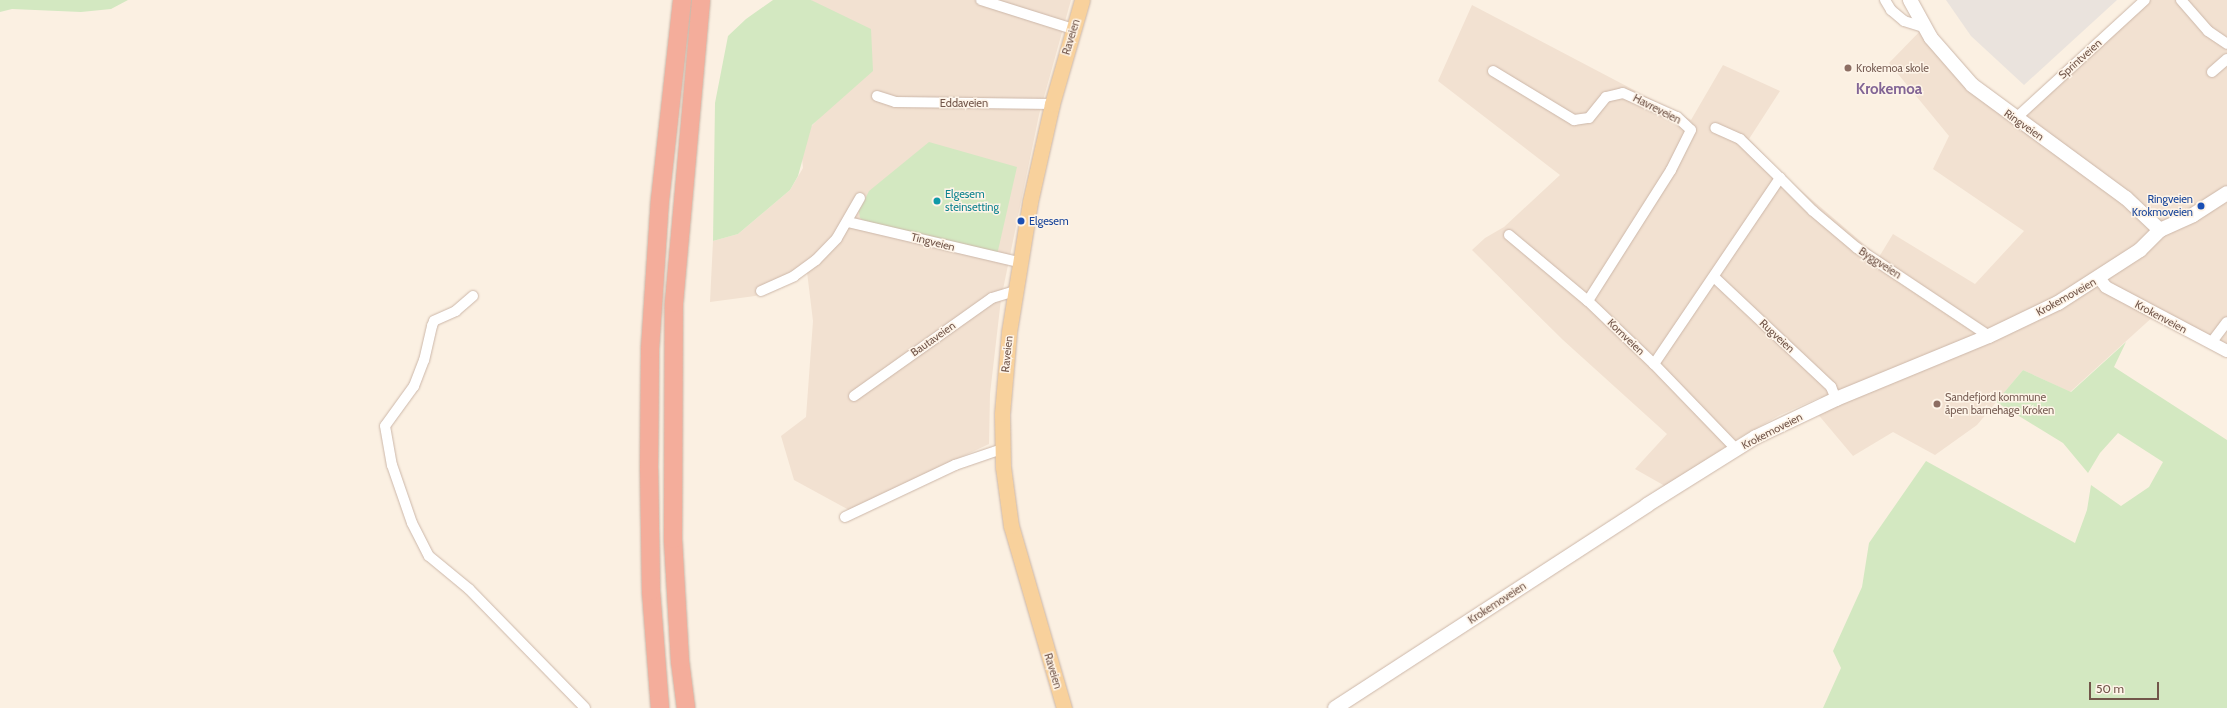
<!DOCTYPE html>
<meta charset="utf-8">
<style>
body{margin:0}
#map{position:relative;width:2227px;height:708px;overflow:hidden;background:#fbf0e2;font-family:Cabin,sans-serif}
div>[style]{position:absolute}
.residential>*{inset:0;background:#f2e1d1}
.industrial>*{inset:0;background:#eae3dd}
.green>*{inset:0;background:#d3e8c1}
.roads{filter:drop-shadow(0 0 1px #ccb7a9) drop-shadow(0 0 1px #ccb7a9)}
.minor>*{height:10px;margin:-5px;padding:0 5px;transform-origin:5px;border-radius:5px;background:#fff}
.tertiary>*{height:12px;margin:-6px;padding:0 6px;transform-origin:6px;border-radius:6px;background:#fff}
.secondary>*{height:14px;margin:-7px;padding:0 7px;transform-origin:7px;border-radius:7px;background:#fff}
.primary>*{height:15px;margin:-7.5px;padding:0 7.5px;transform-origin:7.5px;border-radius:7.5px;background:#f8d19c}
.motorway>*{height:18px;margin:-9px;padding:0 9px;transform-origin:9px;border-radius:9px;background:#f4ad9b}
.dots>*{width:11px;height:11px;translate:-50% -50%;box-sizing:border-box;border:2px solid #fef4e8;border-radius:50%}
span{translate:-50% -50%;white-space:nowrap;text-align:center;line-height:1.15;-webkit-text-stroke:3px #fef4e8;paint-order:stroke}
.street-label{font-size:11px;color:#72564a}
.education-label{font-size:11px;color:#785e54}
.left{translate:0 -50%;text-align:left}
.culture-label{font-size:11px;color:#0d838f}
.transit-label{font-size:11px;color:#164399}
.right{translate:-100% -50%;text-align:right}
.district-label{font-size:15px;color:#826595;font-weight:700}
.scale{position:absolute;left:2089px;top:682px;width:70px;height:18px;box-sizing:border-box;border:2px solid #72564a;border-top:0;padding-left:5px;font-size:12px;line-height:14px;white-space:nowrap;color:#72564a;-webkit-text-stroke:3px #fef4e8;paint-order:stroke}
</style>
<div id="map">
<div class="residential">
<div style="clip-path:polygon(811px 0,1071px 0,1039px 115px,1001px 299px,990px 394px,989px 444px,849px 510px,794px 480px,781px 436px,806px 417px,813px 321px,807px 272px,781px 287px,755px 296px,710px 302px,713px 241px,738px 234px,790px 190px,803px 168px,800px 138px,828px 109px,813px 2px)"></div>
<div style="clip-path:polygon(2145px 0,2227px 0,2227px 351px,2156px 314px,2070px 392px,2023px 370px,1977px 425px,1935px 455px,1893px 432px,1853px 456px,1816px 412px,1821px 397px,1780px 415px,1741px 437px,1665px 486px,1635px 469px,1667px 434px,1563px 340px,1472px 250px,1485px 238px,1504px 227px,1560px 175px,1438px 81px,1472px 5px,1691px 120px,1723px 65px,1780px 91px,1749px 139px,1784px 176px,1879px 257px,1893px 234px,1975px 284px,2024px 231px,1933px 169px,1949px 136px,1889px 63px,1924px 27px,2015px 119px)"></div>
</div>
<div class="industrial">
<div style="clip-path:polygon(1946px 0,2117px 0,2024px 85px,1971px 36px)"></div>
</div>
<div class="green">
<div style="clip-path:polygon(0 0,128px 0,111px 9px,81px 12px,12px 9px,0 12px)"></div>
<div style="clip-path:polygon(773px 0,811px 0,871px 29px,873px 71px,812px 125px,798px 176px,790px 190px,738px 234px,713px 241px,715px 103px,728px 36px,746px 19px)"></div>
<div style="clip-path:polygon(929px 142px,1017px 167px,997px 255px,866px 222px,860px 218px,859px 211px,869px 191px)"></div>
<div style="clip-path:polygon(2126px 342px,2114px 367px,2227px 440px,2227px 708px,1823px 708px,1841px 668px,1833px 651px,1862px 587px,1869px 543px,1926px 461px,2075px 543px,2087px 510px,2091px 485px,2121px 506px,2149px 487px,2163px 462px,2118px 433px,2100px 453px,2088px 473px,2063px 443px,1996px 402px,2023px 370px,2071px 392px)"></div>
</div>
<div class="roads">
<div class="minor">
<div style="left:981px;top:0;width:96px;rotate:17.5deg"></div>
<div style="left:1885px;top:0;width:12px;rotate:59deg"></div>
<div style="left:1891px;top:10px;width:17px;rotate:40deg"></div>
<div style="left:1904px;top:21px;width:21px;rotate:17deg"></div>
<div style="left:2181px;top:0;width:41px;rotate:48.9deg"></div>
<div style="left:2208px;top:31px;width:23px;rotate:34deg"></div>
<div style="left:1493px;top:71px;width:95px;rotate:31.2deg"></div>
<div style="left:1574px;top:120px;width:15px;rotate:-8deg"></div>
<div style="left:1589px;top:118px;width:27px;rotate:-51deg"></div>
<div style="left:1606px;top:97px;width:17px;rotate:-13deg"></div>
<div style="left:1623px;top:93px;width:59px;rotate:24deg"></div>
<div style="left:1677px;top:117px;width:19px;rotate:43deg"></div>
<div style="left:1691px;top:130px;width:45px;rotate:116.6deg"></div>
<div style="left:1671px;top:170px;width:155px;rotate:122.4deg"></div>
<div style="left:2212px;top:72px;width:20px;rotate:-41deg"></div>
<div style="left:877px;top:96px;width:19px;rotate:18deg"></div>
<div style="left:895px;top:102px;width:157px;rotate:0.7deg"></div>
<div style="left:2015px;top:119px;width:176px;rotate:-42.5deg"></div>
<div style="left:1780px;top:178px;width:47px;rotate:45deg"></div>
<div style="left:1813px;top:211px;width:57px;rotate:40.1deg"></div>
<div style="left:1857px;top:248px;width:159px;rotate:33.7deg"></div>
<div style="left:848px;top:222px;width:176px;rotate:13.2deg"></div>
<div style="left:1509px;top:235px;width:103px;rotate:39.9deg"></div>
<div style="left:1588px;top:301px;width:91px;rotate:43.7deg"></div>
<div style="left:1654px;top:364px;width:118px;rotate:46deg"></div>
<div style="left:1714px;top:277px;width:161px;rotate:43.2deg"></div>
<div style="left:1831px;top:387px;width:13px;rotate:67deg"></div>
<div style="left:761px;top:291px;width:36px;rotate:-24deg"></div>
<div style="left:794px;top:276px;width:27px;rotate:-36deg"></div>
<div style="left:816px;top:260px;width:30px;rotate:-46deg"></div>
<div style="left:837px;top:238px;width:46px;rotate:-60.1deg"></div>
<div style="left:473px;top:296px;width:23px;rotate:139deg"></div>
<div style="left:456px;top:311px;width:24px;rotate:156deg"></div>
<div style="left:434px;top:321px;width:5px;rotate:112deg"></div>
<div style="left:432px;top:326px;width:35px;rotate:103deg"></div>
<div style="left:424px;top:360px;width:28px;rotate:111deg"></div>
<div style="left:414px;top:386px;width:49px;rotate:125.9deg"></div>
<div style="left:385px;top:426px;width:40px;rotate:80deg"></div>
<div style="left:392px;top:465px;width:61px;rotate:71deg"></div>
<div style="left:412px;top:523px;width:37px;rotate:63deg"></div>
<div style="left:429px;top:556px;width:52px;rotate:39.5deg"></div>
<div style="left:469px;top:589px;width:166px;rotate:45.7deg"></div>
<div style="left:2211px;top:343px;width:26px;rotate:-53deg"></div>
<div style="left:1654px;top:364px;width:225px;rotate:-55.9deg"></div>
<div style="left:1780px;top:178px;width:56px;rotate:-135.7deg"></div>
<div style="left:1740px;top:139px;width:27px;rotate:-156deg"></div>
<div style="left:854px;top:396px;width:169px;rotate:-35.4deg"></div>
<div style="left:992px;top:298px;width:24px;rotate:-17deg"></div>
<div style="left:845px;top:517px;width:122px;rotate:-25.3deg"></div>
<div style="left:955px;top:465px;width:50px;rotate:-18.8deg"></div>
</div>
<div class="tertiary">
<div style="left:2099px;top:278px;width:11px;rotate:52deg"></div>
<div style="left:2106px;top:287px;width:137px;rotate:27.9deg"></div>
</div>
<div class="secondary">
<div style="left:1910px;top:0;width:43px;rotate:61.1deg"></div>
<div style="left:1931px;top:38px;width:62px;rotate:48.9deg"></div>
<div style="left:1972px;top:85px;width:191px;rotate:36.3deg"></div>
<div style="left:2126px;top:198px;width:47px;rotate:43.3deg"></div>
<div style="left:1335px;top:708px;width:372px;rotate:-33deg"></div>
<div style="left:1647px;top:505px;width:128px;rotate:-32deg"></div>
<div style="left:1756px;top:437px;width:89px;rotate:-25.4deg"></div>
<div style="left:1836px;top:399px;width:165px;rotate:-22.4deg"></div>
<div style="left:1989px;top:336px;width:76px;rotate:-25.6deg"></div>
<div style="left:2058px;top:303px;width:98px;rotate:-32.9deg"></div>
<div style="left:2140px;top:250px;width:28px;rotate:-45deg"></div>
<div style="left:2160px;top:230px;width:36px;rotate:-24deg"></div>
<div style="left:2193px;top:215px;width:40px;rotate:-32.9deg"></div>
</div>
<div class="primary">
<div style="left:1064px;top:708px;width:190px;rotate:-106.2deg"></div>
<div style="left:1011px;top:526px;width:60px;rotate:-97.7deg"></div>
<div style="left:1003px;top:467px;width:53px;rotate:-91.1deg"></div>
<div style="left:1002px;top:414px;width:82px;rotate:-85.1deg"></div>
<div style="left:1009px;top:332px;width:132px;rotate:-80.8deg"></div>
<div style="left:1030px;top:202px;width:100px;rotate:-77.3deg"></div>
<div style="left:1052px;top:104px;width:108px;rotate:-73.9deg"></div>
</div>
<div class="motorway">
<div style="left:660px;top:708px;width:117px;rotate:-94.4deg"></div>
<div style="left:651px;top:591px;width:122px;rotate:-90.9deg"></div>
<div style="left:649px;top:469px;width:120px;rotate:-89.5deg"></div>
<div style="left:650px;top:349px;width:149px;rotate:-86.2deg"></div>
<div style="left:660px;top:200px;width:201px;rotate:-83.7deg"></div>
<div style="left:686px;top:708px;width:47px;rotate:-97.3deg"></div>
<div style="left:680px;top:661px;width:122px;rotate:-93.3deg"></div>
<div style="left:673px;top:539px;width:236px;rotate:-89.8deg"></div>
<div style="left:674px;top:303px;width:304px;rotate:-84.9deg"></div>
</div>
</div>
<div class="dots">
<div style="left:1848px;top:68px;background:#8d6e63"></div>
<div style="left:937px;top:201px;background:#0f9aa8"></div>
<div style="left:2201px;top:206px;background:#1a4fb4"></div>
<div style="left:1021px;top:221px;background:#1a4fb4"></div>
<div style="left:1937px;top:404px;background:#8d6e63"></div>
</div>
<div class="street-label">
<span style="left:1071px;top:37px;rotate:-73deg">Raveien</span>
<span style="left:2080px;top:59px;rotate:-42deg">Sprintveien</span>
<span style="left:964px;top:103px">Eddaveien</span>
<span style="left:1657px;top:109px;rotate:27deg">Havreveien</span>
<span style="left:2024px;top:125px;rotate:35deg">Ringveien</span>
<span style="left:933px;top:242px;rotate:14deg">Tingveien</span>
<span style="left:1880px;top:263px;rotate:33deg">Byggveien</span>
<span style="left:2066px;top:297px;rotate:-29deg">Krokemoveien</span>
<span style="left:2161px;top:317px;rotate:28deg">Krokenveien</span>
<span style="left:1777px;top:336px;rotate:43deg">Rugveien</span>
<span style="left:1626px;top:337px;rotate:44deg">Kornveien</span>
<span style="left:933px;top:339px;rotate:-35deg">Bautaveien</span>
<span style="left:1007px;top:354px;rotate:-84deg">Raveien</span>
<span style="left:1772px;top:431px;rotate:-27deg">Krokemoveien</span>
<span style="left:1497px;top:603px;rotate:-33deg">Krokemoveien</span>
<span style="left:1053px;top:671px;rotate:73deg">Raveien</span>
</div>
<div class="education-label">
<span class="left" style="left:1856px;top:68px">Krokemoa skole</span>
<span class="left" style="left:1945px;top:404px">Sandefjord kommune<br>åpen barnehage Kroken</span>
</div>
<div class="culture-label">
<span class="left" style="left:945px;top:201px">Elgesem<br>steinsetting</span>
</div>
<div class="transit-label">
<span class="right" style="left:2193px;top:206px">Ringveien<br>Krokmoveien</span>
<span class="left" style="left:1029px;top:221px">Elgesem</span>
</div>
<div class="district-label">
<span style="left:1889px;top:90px">Krokemoa</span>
</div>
<div class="scale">50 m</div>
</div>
